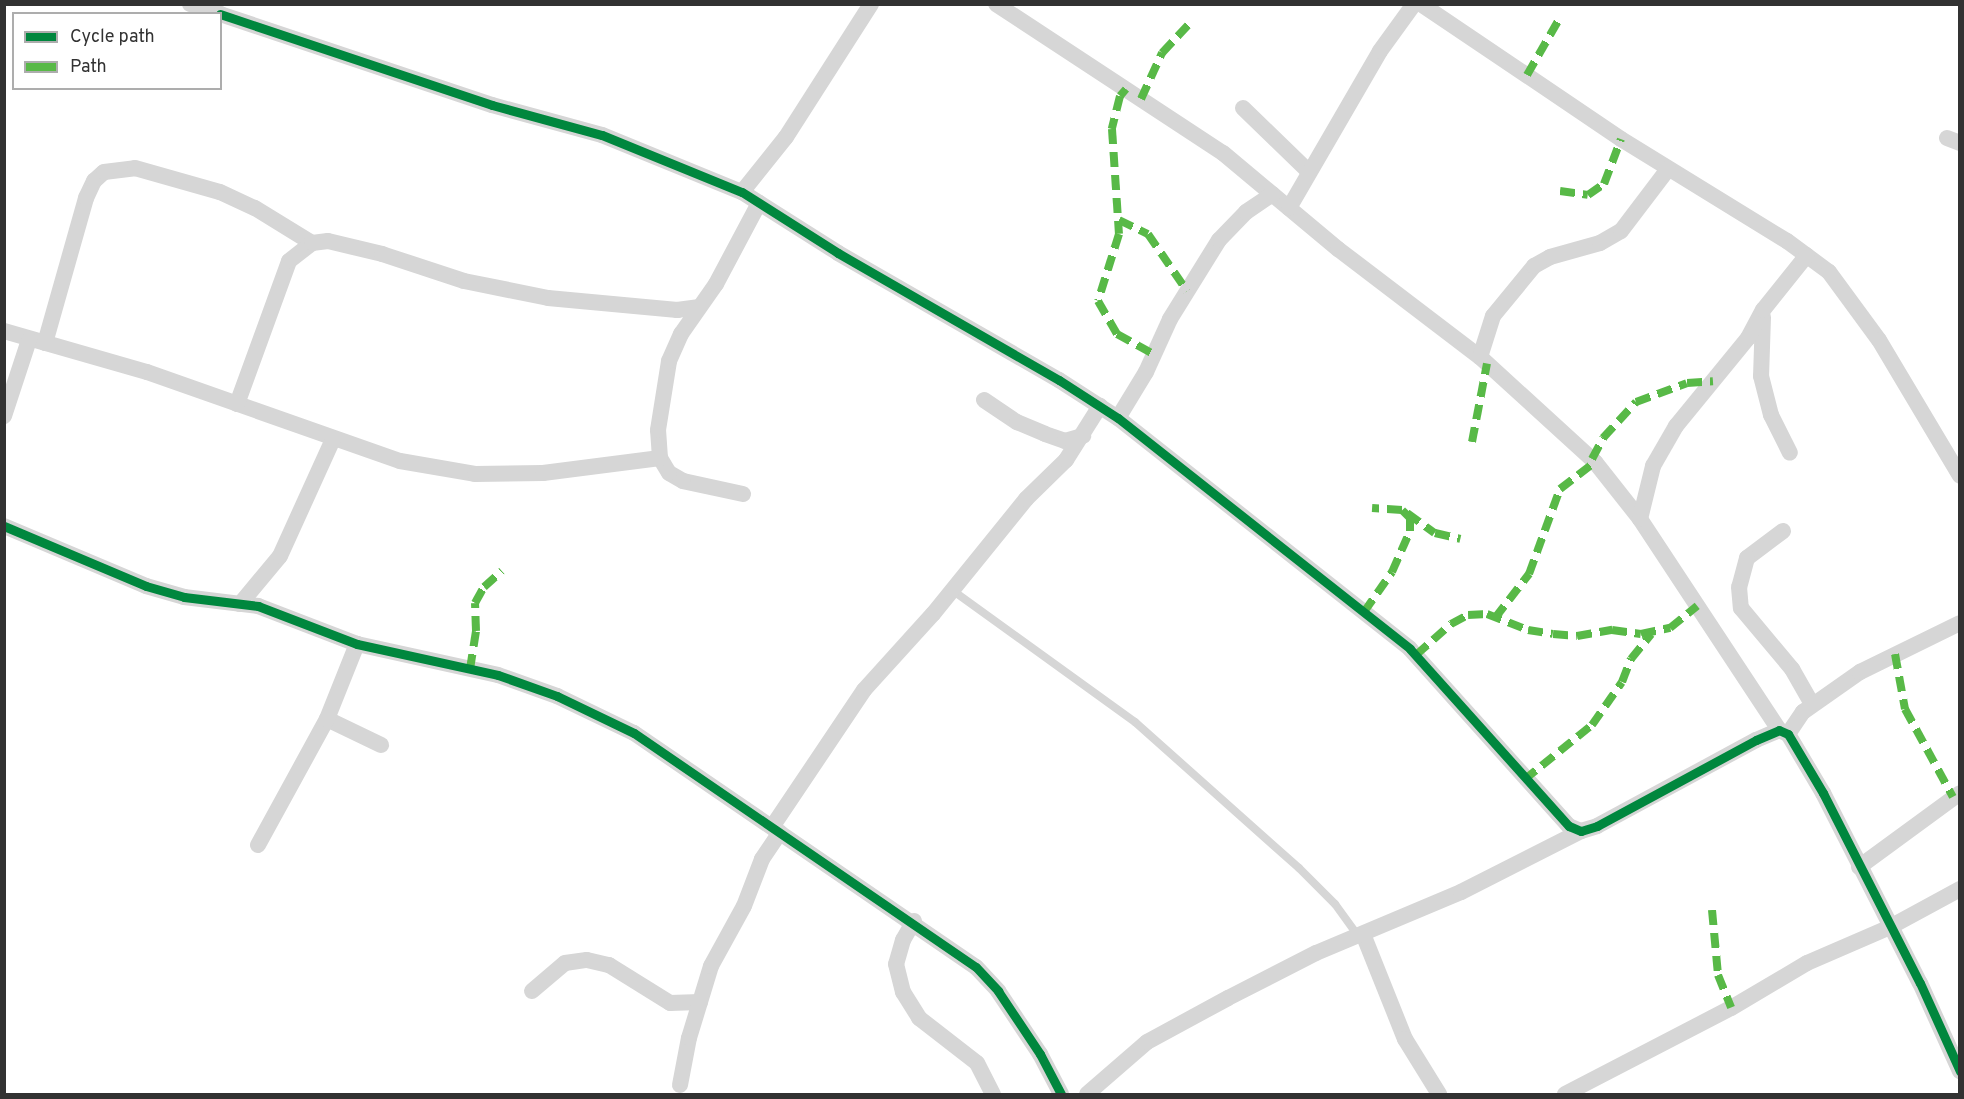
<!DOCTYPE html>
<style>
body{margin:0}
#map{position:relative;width:1964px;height:1099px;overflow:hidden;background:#fff;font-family:Overpass,sans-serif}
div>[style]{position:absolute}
.lane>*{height:8px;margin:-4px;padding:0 4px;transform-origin:4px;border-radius:4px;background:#d6d6d6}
.street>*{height:16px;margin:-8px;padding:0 8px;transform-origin:8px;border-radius:8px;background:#d6d6d6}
.quiet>*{height:8px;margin-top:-4px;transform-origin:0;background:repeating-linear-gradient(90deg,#58b947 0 15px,transparent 0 23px)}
.cycleway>*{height:9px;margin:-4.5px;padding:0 4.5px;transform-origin:4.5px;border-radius:4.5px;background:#00873e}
span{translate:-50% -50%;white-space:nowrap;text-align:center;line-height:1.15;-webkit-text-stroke:6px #fff;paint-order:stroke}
.frame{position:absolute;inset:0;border:6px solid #323232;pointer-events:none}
.legend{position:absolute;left:12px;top:12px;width:210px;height:78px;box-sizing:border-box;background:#fff;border:2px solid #adadad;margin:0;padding:8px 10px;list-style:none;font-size:18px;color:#323232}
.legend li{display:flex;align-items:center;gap:12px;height:30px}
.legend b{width:30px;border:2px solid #adadad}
</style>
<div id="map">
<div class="lane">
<div style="left:952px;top:590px;width:226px;rotate:35.8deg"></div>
<div style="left:1135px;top:722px;width:220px;rotate:41.7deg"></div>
<div style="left:1299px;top:868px;width:51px;rotate:45deg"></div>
<div style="left:1335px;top:904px;width:39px;rotate:54deg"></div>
</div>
<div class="street">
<div style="left:190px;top:4px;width:32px;rotate:18deg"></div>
<div style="left:996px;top:4px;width:272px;rotate:33.3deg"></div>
<div style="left:1223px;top:153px;width:150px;rotate:39.9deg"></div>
<div style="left:1338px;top:249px;width:178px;rotate:37.3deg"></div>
<div style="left:1480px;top:357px;width:156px;rotate:42.4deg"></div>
<div style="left:1595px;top:462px;width:73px;rotate:51.7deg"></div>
<div style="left:1640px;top:519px;width:253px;rotate:56.6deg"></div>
<div style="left:1421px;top:4px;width:241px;rotate:34deg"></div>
<div style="left:1621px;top:139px;width:195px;rotate:31.6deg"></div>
<div style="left:1787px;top:241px;width:52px;rotate:36.4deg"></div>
<div style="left:1829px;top:272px;width:84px;rotate:53.7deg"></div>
<div style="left:1879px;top:340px;width:158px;rotate:59.2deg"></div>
<div style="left:220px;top:14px;width:287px;rotate:18.5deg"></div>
<div style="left:492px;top:105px;width:114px;rotate:15.3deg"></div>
<div style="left:602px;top:135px;width:151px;rotate:22.2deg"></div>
<div style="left:742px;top:192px;width:114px;rotate:32.4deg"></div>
<div style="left:838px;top:253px;width:255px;rotate:29.9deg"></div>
<div style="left:1059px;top:380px;width:70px;rotate:32.8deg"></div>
<div style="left:1118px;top:418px;width:372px;rotate:38.3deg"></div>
<div style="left:1410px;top:649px;width:238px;rotate:48.1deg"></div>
<div style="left:1569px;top:826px;width:13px;rotate:23deg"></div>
<div style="left:1581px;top:831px;width:17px;rotate:-17deg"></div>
<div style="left:1597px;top:826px;width:181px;rotate:-28.4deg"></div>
<div style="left:1756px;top:740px;width:25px;rotate:-23deg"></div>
<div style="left:1779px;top:730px;width:10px;rotate:24deg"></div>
<div style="left:1788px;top:734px;width:69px;rotate:59.3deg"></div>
<div style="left:1823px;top:793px;width:213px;rotate:63deg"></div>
<div style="left:1920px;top:983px;width:97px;rotate:65.6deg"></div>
<div style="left:1243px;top:108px;width:92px;rotate:44.1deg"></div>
<div style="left:1947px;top:138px;width:14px;rotate:21deg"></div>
<div style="left:742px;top:192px;width:70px;rotate:-51.3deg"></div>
<div style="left:786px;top:137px;width:158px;rotate:-57.4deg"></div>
<div style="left:1289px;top:208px;width:181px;rotate:-59.9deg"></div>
<div style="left:1380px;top:51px;width:58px;rotate:-54.1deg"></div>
<div style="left:1763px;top:317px;width:59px;rotate:91.9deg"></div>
<div style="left:1761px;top:376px;width:40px;rotate:75.6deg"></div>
<div style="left:1771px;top:415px;width:42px;rotate:63.4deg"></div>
<div style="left:4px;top:331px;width:149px;rotate:16deg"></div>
<div style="left:147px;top:372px;width:268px;rotate:19.4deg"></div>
<div style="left:400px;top:461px;width:76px;rotate:9.8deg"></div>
<div style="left:475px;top:474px;width:68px;rotate:-0.8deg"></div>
<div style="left:543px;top:473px;width:118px;rotate:-7.3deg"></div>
<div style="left:45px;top:343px;width:151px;rotate:-74.2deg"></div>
<div style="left:86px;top:198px;width:19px;rotate:-65deg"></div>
<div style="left:94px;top:181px;width:13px;rotate:-42deg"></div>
<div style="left:104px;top:172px;width:31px;rotate:-7deg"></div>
<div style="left:135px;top:168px;width:88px;rotate:15.8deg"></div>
<div style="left:220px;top:192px;width:38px;rotate:25deg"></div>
<div style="left:255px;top:208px;width:67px;rotate:31.6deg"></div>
<div style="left:1480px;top:357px;width:43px;rotate:-72.4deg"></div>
<div style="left:1493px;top:316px;width:65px;rotate:-50.6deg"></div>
<div style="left:1534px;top:266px;width:18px;rotate:-29deg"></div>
<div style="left:1550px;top:257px;width:52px;rotate:-15.6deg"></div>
<div style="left:1600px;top:243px;width:24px;rotate:-30deg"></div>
<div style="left:1621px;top:231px;width:78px;rotate:-52.8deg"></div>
<div style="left:984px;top:400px;width:40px;rotate:34deg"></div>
<div style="left:1017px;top:422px;width:30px;rotate:23deg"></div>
<div style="left:1045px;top:434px;width:21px;rotate:19deg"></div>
<div style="left:1065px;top:441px;width:19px;rotate:-16deg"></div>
<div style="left:237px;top:404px;width:152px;rotate:-70deg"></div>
<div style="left:289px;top:261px;width:29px;rotate:-38deg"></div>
<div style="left:312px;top:243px;width:16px;rotate:-7deg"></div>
<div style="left:328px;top:241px;width:56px;rotate:13.5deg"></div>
<div style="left:382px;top:254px;width:86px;rotate:18.2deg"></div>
<div style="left:464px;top:281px;width:86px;rotate:11.4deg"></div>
<div style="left:548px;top:298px;width:130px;rotate:5.3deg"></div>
<div style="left:677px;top:310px;width:21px;rotate:-8deg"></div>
<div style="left:4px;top:416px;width:80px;rotate:-71.8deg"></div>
<div style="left:1118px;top:418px;width:54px;rotate:-58.7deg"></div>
<div style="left:1146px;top:372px;width:58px;rotate:-65.6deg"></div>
<div style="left:1170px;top:319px;width:93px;rotate:-58.2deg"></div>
<div style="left:1219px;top:240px;width:39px;rotate:-46deg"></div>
<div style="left:1246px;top:212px;width:32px;rotate:-34deg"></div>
<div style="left:743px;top:494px;width:61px;rotate:-167.8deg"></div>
<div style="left:683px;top:481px;width:16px;rotate:-150deg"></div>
<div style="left:669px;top:473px;width:17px;rotate:-121deg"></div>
<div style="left:660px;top:458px;width:28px;rotate:-94deg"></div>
<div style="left:658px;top:430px;width:70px;rotate:-80.9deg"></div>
<div style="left:669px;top:361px;width:30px;rotate:-66deg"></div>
<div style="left:681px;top:334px;width:61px;rotate:-55deg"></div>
<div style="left:716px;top:284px;width:92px;rotate:-62deg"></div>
<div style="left:1640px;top:519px;width:55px;rotate:-76.2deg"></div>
<div style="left:1653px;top:466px;width:46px;rotate:-60.1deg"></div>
<div style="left:1676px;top:426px;width:114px;rotate:-50.7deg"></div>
<div style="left:1748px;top:338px;width:32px;rotate:-62deg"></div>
<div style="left:1763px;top:310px;width:70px;rotate:-51.3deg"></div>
<div style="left:4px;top:526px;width:154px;rotate:22.9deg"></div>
<div style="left:146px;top:586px;width:40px;rotate:16deg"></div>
<div style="left:184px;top:597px;width:75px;rotate:6.9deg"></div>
<div style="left:258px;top:606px;width:106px;rotate:21deg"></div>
<div style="left:357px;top:644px;width:144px;rotate:12.4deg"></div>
<div style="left:498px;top:675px;width:63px;rotate:19.6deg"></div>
<div style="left:557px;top:696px;width:85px;rotate:25.7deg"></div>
<div style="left:634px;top:733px;width:414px;rotate:34.4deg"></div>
<div style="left:976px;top:967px;width:33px;rotate:47deg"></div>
<div style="left:998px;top:991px;width:76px;rotate:56.3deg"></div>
<div style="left:1040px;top:1054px;width:45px;rotate:62.3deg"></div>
<div style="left:1783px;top:531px;width:45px;rotate:143.1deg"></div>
<div style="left:1747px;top:558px;width:30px;rotate:105deg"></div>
<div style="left:1739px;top:587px;width:21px;rotate:85deg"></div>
<div style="left:1741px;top:608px;width:80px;rotate:50.1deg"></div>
<div style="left:1792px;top:669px;width:40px;rotate:60.3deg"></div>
<div style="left:240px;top:604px;width:62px;rotate:-50.2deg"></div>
<div style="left:280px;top:556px;width:128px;rotate:-65.6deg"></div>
<div style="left:327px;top:719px;width:60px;rotate:25.7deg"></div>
<div style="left:1788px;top:734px;width:27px;rotate:-56deg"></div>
<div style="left:1803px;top:712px;width:70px;rotate:-35.1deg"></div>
<div style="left:1860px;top:672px;width:111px;rotate:-26.1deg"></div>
<div style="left:772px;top:827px;width:165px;rotate:-56.1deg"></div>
<div style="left:864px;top:690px;width:103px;rotate:-47.8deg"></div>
<div style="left:933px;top:614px;width:148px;rotate:-51deg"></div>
<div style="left:1026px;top:499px;width:56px;rotate:-44.3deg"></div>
<div style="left:1066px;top:460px;width:64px;rotate:-57.8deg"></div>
<div style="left:258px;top:845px;width:144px;rotate:-61.3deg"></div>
<div style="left:327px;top:719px;width:81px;rotate:-68.2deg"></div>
<div style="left:1859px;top:867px;width:125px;rotate:-36.2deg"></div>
<div style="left:914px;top:921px;width:22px;rotate:120deg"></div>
<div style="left:903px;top:940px;width:25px;rotate:106deg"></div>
<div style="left:896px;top:964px;width:29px;rotate:76deg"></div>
<div style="left:903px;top:992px;width:31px;rotate:58deg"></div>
<div style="left:919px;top:1018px;width:73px;rotate:37.8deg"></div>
<div style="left:977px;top:1063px;width:35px;rotate:63deg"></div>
<div style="left:1363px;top:934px;width:113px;rotate:68.2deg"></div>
<div style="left:1405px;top:1039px;width:65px;rotate:58.3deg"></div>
<div style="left:532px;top:991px;width:43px;rotate:-40.3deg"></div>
<div style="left:565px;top:963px;width:22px;rotate:-8deg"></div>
<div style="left:587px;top:960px;width:23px;rotate:13deg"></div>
<div style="left:609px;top:965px;width:72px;rotate:31.9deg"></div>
<div style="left:670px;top:1003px;width:30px;rotate:-2deg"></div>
<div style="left:680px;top:1085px;width:48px;rotate:-79.2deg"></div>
<div style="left:689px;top:1038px;width:75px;rotate:-73deg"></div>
<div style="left:711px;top:966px;width:68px;rotate:-61.2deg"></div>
<div style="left:744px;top:906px;width:50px;rotate:-69deg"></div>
<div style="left:762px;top:859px;width:32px;rotate:-56deg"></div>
<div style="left:1087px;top:1094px;width:79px;rotate:-40.9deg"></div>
<div style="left:1147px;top:1042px;width:92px;rotate:-28.5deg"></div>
<div style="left:1228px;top:998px;width:99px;rotate:-27.1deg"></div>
<div style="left:1316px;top:953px;width:157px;rotate:-22.8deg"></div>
<div style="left:1461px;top:892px;width:135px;rotate:-26.9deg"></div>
<div style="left:1565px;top:1094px;width:187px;rotate:-27.4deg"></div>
<div style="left:1731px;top:1008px;width:88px;rotate:-30.6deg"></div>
<div style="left:1807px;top:963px;width:90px;rotate:-23.4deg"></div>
<div style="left:1890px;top:927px;width:80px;rotate:-28.5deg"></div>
</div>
<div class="quiet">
<div style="left:1527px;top:75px;width:62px;rotate:-60.1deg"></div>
<div style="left:1126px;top:89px;width:9px;rotate:131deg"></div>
<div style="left:1120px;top:96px;width:34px;rotate:104deg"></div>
<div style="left:1112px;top:129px;width:105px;rotate:86.2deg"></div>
<div style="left:1119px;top:234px;width:70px;rotate:107.4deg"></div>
<div style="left:1098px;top:301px;width:38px;rotate:60deg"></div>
<div style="left:1117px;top:334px;width:43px;rotate:28.9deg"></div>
<div style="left:1141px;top:99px;width:51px;rotate:-65.5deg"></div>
<div style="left:1162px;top:53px;width:41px;rotate:-47deg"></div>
<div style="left:1560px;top:191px;width:28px;rotate:8deg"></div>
<div style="left:1588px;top:195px;width:19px;rotate:-35deg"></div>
<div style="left:1604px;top:184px;width:48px;rotate:-69.3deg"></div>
<div style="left:1119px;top:220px;width:32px;rotate:26deg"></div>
<div style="left:1148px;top:234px;width:69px;rotate:55.6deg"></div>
<div style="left:1472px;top:442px;width:80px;rotate:-79.2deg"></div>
<div style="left:1592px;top:459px;width:24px;rotate:-62deg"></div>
<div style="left:1603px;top:438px;width:49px;rotate:-47.5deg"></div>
<div style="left:1636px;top:402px;width:54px;rotate:-20.4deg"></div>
<div style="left:1687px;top:383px;width:26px;rotate:-4deg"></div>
<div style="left:1407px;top:513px;width:34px;rotate:36deg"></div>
<div style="left:1435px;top:533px;width:26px;rotate:13deg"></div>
<div style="left:1364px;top:612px;width:49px;rotate:-55deg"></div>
<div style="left:1392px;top:572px;width:45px;rotate:-66.3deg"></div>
<div style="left:1410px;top:531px;width:13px;rotate:-90deg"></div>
<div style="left:1410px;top:518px;width:11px;rotate:-135deg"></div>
<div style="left:1402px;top:510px;width:30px;rotate:-176deg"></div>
<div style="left:1495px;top:618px;width:56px;rotate:-52.3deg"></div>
<div style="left:1529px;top:574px;width:90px;rotate:-70deg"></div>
<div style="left:1560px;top:489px;width:44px;rotate:-37.6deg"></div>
<div style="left:1895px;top:654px;width:56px;rotate:79.7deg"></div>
<div style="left:1905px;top:709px;width:100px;rotate:61.4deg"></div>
<div style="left:1416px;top:655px;width:47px;rotate:-41.5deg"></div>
<div style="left:1451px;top:624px;width:19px;rotate:-28deg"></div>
<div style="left:1468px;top:615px;width:19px;rotate:-3deg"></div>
<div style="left:1487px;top:614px;width:44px;rotate:21.3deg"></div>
<div style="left:1528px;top:630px;width:25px;rotate:9deg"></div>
<div style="left:1553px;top:634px;width:24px;rotate:5deg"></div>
<div style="left:1577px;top:636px;width:36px;rotate:-10deg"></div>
<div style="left:1612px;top:630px;width:29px;rotate:8deg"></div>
<div style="left:1641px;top:634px;width:30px;rotate:-12deg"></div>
<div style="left:1670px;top:628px;width:35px;rotate:-39deg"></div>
<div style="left:470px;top:669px;width:38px;rotate:-81deg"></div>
<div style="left:476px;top:631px;width:28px;rotate:-92deg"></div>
<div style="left:475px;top:603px;width:18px;rotate:-61deg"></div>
<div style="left:484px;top:587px;width:24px;rotate:-42deg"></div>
<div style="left:1524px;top:780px;width:87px;rotate:-39deg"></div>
<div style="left:1592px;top:725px;width:52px;rotate:-55.1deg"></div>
<div style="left:1622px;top:682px;width:25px;rotate:-69deg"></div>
<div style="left:1631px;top:659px;width:32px;rotate:-51deg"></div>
<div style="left:1712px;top:910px;width:65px;rotate:84.7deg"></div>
<div style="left:1718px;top:975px;width:35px;rotate:68deg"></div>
</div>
<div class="cycleway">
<div style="left:220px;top:14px;width:287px;rotate:18.5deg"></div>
<div style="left:492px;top:105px;width:114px;rotate:15.3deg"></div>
<div style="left:602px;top:135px;width:151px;rotate:22.2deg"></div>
<div style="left:742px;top:192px;width:114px;rotate:32.4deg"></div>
<div style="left:838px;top:253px;width:255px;rotate:29.9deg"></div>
<div style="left:1059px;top:380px;width:70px;rotate:32.8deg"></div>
<div style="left:1118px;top:418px;width:372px;rotate:38.3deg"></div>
<div style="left:1410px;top:649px;width:238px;rotate:48.1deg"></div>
<div style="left:1569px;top:826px;width:13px;rotate:23deg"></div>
<div style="left:1581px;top:831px;width:17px;rotate:-17deg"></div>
<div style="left:1597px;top:826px;width:181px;rotate:-28.4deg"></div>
<div style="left:1756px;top:740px;width:25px;rotate:-23deg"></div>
<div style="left:1779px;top:730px;width:10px;rotate:24deg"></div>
<div style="left:1788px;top:734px;width:69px;rotate:59.3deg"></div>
<div style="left:1823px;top:793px;width:213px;rotate:63deg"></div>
<div style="left:1920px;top:983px;width:97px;rotate:65.6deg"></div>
<div style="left:4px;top:526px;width:154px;rotate:22.9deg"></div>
<div style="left:146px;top:586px;width:40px;rotate:16deg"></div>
<div style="left:184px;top:597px;width:75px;rotate:6.9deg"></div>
<div style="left:258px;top:606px;width:106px;rotate:21deg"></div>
<div style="left:357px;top:644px;width:144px;rotate:12.4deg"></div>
<div style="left:498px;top:675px;width:63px;rotate:19.6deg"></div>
<div style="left:557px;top:696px;width:85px;rotate:25.7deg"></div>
<div style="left:634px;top:733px;width:414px;rotate:34.4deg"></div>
<div style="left:976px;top:967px;width:33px;rotate:47deg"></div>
<div style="left:998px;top:991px;width:76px;rotate:56.3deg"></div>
<div style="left:1040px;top:1054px;width:45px;rotate:62.3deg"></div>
</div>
<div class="frame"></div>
<ul class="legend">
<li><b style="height:8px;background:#00873e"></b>Cycle path</li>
<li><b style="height:8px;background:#58b947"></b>Path</li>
</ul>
</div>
